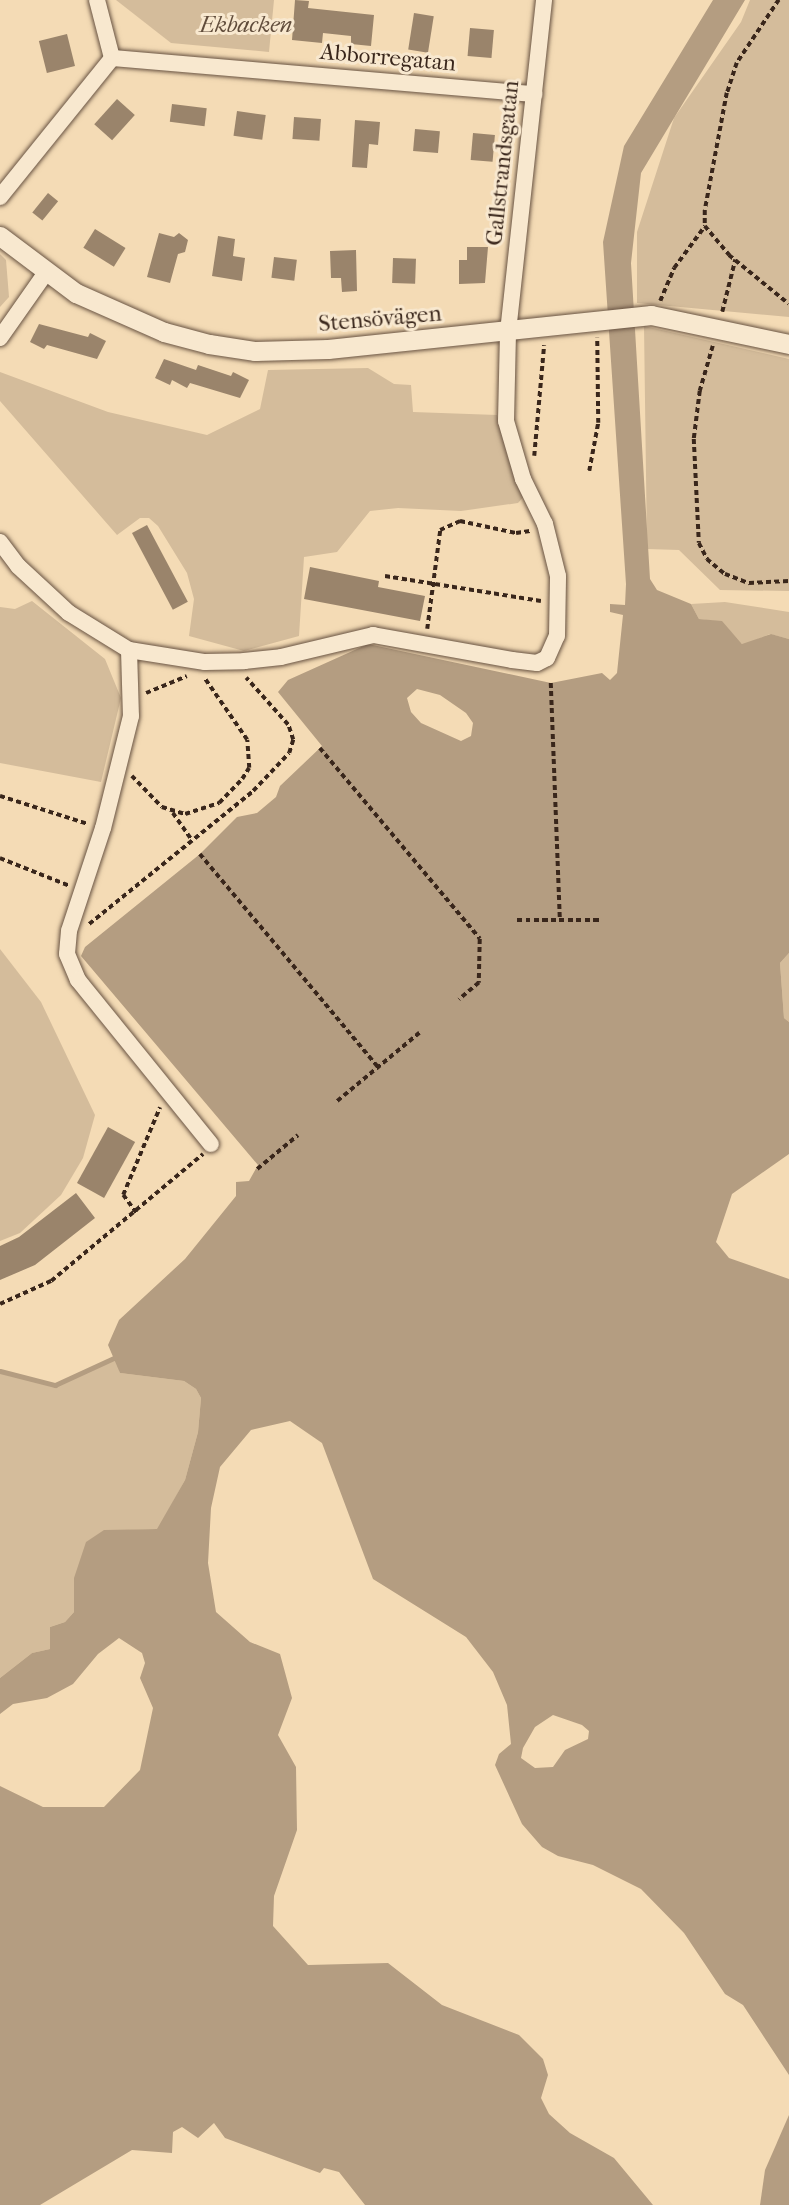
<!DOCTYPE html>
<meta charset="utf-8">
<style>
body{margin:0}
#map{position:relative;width:789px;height:2205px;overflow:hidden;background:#f4dbb5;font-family:"IM FELL French Canon",serif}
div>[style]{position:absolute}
.green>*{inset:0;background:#d4bc9b}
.water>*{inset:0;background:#b49d81}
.stream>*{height:5px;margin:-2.5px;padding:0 2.5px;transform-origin:2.5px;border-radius:2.5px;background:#b49d81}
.building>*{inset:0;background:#9a846b;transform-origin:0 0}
.path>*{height:3.5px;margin-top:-1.75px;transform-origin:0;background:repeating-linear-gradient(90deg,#39261b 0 5px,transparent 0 8.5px)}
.roads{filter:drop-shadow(0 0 2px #685342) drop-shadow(0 0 2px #685342)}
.minor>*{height:16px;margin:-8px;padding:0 8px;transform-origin:8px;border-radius:8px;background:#f8e8cf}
.tertiary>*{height:19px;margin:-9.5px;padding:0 9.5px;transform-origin:9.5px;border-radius:9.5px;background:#f8e8cf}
span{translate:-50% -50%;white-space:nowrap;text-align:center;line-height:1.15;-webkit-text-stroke:6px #f8e8cf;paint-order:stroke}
.park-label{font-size:23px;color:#604c3b;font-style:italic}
.street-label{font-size:23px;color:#39261b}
</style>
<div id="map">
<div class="green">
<div style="clip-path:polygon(116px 0,274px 0,269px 52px,171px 43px)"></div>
<div style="clip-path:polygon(750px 0,789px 0,789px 317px,637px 303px,637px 232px,674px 118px,741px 22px)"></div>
<div style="clip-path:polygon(0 254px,6px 260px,9px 297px,0 307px)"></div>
<div style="clip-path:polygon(644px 326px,789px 359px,789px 591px,720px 590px,679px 550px,647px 549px)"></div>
<div style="clip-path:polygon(368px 368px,394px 384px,411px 385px,413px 412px,497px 415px,509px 461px,526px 494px,518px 503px,461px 511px,398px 508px,370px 511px,337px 552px,304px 557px,299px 636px,244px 651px,189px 636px,194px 599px,187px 573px,158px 526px,149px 518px,140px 518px,117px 535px,0 401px,0 372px,108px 412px,207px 435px,260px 409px,268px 370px)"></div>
<div style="clip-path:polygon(32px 601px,105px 659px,121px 698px,101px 782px,0 763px,0 607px,15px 609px)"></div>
<div style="clip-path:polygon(725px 602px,789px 612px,789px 639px,770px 634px,743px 645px,722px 622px,699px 619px,691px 604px)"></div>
<div style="clip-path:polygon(0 949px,41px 1002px,95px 1115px,83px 1158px,61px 1195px,20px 1233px,0 1241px)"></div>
<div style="clip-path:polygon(789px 953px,789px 1022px,784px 1018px,780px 963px)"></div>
<div style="clip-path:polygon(116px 1357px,120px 1373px,184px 1381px,196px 1389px,201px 1398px,198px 1432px,185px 1480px,158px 1529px,128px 1530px,74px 1589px,74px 1612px,65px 1622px,50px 1627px,50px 1649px,32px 1653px,0 1678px,0 1371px,55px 1385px)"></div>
</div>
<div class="water">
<div style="clip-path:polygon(evenodd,713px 0,745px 0,641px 173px,631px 263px,650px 579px,657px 590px,691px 604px,699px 619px,722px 621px,742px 644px,771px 634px,789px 639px,789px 953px,780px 963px,784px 1018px,789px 1022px,789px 1154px,732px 1194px,716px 1242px,729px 1258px,789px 1279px,789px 2075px,743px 2005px,725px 1994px,684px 1933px,641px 1889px,593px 1865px,558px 1856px,542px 1847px,522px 1824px,495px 1765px,499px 1754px,511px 1744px,507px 1705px,493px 1672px,466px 1637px,373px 1579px,322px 1443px,290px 1421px,251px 1430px,220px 1467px,211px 1508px,208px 1563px,216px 1612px,250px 1642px,280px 1654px,292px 1698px,278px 1735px,296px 1767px,297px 1830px,274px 1896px,273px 1926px,308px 1965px,388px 1963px,442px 2005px,519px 2035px,543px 2059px,548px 2075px,541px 2098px,549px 2114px,570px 2133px,614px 2158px,653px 2205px,365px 2205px,339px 2172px,324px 2168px,320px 2173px,225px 2138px,214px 2123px,198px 2138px,182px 2127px,173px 2132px,172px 2153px,132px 2150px,40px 2205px,0 2205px,0 1786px,43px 1807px,104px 1807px,140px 1770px,153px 1708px,140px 1678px,145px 1663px,142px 1653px,119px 1638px,98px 1654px,73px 1684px,47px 1698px,13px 1704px,0 1714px,0 1678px,32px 1653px,50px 1649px,50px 1627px,65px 1622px,74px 1612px,74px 1578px,86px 1542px,104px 1530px,157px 1529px,185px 1480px,198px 1432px,201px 1398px,196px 1389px,184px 1381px,120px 1373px,108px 1345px,119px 1320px,185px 1259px,236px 1196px,236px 1182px,249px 1181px,258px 1165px,81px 956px,85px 947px,200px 854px,237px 817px,257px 813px,276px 797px,280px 786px,322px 746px,278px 692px,288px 680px,368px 644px,551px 683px,602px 673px,610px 680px,617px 673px,623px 615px,610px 612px,610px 604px,625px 605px,626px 584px,603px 242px,624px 146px,713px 0,417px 689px,440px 695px,466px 713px,473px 723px,471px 736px,461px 741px,421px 723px,411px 712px,407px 698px,417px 689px,713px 0,553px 1715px,582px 1725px,589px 1731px,588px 1739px,565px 1750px,553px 1767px,535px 1768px,521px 1758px,523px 1748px,535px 1727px,553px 1715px)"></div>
<div style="clip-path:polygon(789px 2115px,789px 2205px,760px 2205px,765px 2170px)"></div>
</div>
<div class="stream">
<div style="left:0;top:1371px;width:57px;rotate:14.3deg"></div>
<div style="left:55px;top:1385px;width:67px;rotate:-24.7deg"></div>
</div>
<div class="building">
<div style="clip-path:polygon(295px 0,309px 1px,308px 8px,374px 15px,371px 46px,351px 44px,351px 36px,323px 33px,322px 43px,292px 40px)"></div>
<div style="left:414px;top:13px;width:20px;height:37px;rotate:9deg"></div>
<div style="left:470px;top:28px;width:24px;height:28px;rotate:5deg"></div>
<div style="left:67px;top:34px;width:33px;height:29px;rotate:76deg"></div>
<div style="left:117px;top:99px;width:24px;height:34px;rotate:42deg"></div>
<div style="left:172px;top:104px;width:35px;height:18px;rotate:7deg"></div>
<div style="left:237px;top:111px;width:29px;height:25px;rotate:8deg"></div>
<div style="left:294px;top:117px;width:27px;height:22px;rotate:4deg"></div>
<div style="clip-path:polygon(355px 120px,380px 122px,378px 145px,369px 144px,367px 168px,352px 167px)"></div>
<div style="left:415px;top:129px;width:25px;height:22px;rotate:5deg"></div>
<div style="left:473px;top:133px;width:22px;height:27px;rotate:5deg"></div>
<div style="left:48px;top:193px;width:13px;height:25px;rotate:39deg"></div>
<div style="left:95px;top:229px;width:36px;height:22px;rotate:32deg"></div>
<div style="clip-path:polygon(159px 233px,174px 237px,179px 233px,188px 240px,185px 252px,178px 254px,170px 283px,147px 277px)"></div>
<div style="clip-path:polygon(218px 236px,235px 239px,233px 256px,245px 258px,242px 281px,212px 276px)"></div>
<div style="clip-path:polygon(467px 247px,488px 247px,485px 283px,459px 284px,459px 260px,467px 260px)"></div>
<div style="clip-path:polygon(356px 250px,357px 291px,342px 292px,341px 278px,331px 278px,330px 251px)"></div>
<div style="left:274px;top:257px;width:23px;height:21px;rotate:7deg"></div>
<div style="left:393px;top:258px;width:23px;height:25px;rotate:2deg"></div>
<div style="clip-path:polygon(39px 324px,88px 337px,90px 333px,106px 341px,97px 359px,47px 345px,44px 349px,30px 342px)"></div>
<div style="clip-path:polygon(164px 359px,196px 370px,198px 365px,231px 376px,233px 372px,249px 380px,240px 398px,190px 383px,187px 388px,172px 380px,170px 385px,155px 378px)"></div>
<div style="left:147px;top:525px;width:87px;height:17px;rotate:62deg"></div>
<div style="clip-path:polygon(310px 567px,379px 581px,378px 587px,425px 596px,420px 621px,304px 599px)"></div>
<div style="left:108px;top:1127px;width:31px;height:64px;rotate:29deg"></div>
<div style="clip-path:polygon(76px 1193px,95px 1218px,35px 1265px,0 1280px,0 1246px,19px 1237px)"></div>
</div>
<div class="path">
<div style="left:779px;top:0;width:76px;rotate:123.7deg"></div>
<div style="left:737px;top:63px;width:32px;rotate:108deg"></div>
<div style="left:727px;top:93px;width:119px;rotate:100.6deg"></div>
<div style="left:705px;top:210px;width:16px;rotate:90deg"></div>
<div style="left:705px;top:226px;width:38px;rotate:50deg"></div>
<div style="left:729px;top:255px;width:77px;rotate:39.2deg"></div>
<div style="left:660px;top:301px;width:36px;rotate:-67deg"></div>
<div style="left:674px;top:268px;width:52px;rotate:-53.6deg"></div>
<div style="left:722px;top:312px;width:54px;rotate:-76deg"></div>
<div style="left:713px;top:346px;width:47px;rotate:106.1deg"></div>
<div style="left:700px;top:391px;width:48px;rotate:97.1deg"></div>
<div style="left:694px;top:439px;width:104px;rotate:87.2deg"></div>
<div style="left:699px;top:543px;width:18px;rotate:63deg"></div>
<div style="left:707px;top:559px;width:23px;rotate:40deg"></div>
<div style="left:725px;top:574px;width:26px;rotate:21deg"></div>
<div style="left:749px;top:583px;width:40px;rotate:-2.9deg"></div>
<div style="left:534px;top:456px;width:111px;rotate:-84.9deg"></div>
<div style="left:589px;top:471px;width:49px;rotate:-79.4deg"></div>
<div style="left:598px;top:423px;width:85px;rotate:-90.7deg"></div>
<div style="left:385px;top:576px;width:158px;rotate:9.1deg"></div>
<div style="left:427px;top:629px;width:100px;rotate:-82.5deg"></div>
<div style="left:440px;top:530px;width:22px;rotate:-24deg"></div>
<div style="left:460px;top:521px;width:57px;rotate:12.1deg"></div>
<div style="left:516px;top:533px;width:14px;rotate:-8deg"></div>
<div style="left:551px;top:683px;width:237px;rotate:87.8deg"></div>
<div style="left:146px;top:693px;width:44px;rotate:-22.5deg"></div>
<div style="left:320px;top:748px;width:249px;rotate:50deg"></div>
<div style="left:480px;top:939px;width:44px;rotate:91.3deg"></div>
<div style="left:479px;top:983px;width:26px;rotate:140deg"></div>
<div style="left:132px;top:776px;width:43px;rotate:45.9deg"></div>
<div style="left:162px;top:807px;width:24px;rotate:17deg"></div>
<div style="left:185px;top:814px;width:36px;rotate:-18deg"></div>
<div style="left:219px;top:803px;width:33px;rotate:-46deg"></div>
<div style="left:242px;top:779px;width:13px;rotate:-58deg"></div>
<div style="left:249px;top:768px;width:28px;rotate:-94deg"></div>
<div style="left:247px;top:740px;width:75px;rotate:-124.7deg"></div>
<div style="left:0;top:796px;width:92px;rotate:17.7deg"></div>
<div style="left:173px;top:813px;width:33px;rotate:55deg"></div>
<div style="left:200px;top:854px;width:278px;rotate:50.1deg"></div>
<div style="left:0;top:858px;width:75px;rotate:21.8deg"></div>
<div style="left:517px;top:920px;width:85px"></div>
<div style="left:89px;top:924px;width:211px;rotate:-39deg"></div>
<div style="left:253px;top:791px;width:52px;rotate:-46.5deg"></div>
<div style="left:289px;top:753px;width:14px;rotate:-73deg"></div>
<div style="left:293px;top:740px;width:16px;rotate:-108deg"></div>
<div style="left:288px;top:725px;width:63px;rotate:-131.8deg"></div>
<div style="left:337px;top:1101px;width:107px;rotate:-39.7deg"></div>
<div style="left:257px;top:1169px;width:53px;rotate:-39.7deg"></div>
<div style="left:136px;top:1213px;width:22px;rotate:-126deg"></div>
<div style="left:123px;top:1195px;width:95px;rotate:-67.2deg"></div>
<div style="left:0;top:1304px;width:56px;rotate:-24.3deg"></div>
<div style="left:51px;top:1281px;width:198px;rotate:-39.9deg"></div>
</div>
<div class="roads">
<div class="minor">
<div style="left:97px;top:0;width:60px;rotate:75.5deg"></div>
<div style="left:112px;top:58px;width:424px;rotate:4.9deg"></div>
<div style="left:0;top:197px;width:179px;rotate:-51.1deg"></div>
<div style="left:0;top:338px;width:78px;rotate:-54.9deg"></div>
<div style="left:0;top:542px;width:30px;rotate:53deg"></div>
<div style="left:18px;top:566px;width:69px;rotate:42.7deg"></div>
<div style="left:69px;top:613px;width:70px;rotate:31.7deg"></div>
<div style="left:129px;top:650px;width:77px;rotate:9deg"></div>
<div style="left:205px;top:662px;width:39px;rotate:-1deg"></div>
<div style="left:244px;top:661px;width:37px;rotate:-6deg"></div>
<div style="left:281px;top:657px;width:95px;rotate:-13.4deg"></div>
<div style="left:373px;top:635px;width:141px;rotate:10.2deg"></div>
<div style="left:512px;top:660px;width:25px;rotate:7deg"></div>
<div style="left:537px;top:663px;width:11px;rotate:-27deg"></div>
<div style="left:547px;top:658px;width:24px;rotate:-66deg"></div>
<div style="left:557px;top:636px;width:60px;rotate:-89deg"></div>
<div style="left:558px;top:576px;width:54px;rotate:-104deg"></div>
<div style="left:545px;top:524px;width:50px;rotate:-116.1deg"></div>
<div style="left:523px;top:479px;width:60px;rotate:-106.3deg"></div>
<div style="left:506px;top:421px;width:89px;rotate:-88.7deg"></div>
<div style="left:508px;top:332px;width:334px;rotate:-83.8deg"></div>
<div style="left:129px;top:650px;width:66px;rotate:88.3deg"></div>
<div style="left:131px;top:716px;width:115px;rotate:104deg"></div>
<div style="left:103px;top:828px;width:108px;rotate:108.3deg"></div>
<div style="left:69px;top:931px;width:23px;rotate:95deg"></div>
<div style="left:67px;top:954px;width:28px;rotate:67deg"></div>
<div style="left:78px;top:980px;width:211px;rotate:51deg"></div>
</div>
<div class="tertiary">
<div style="left:0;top:236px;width:95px;rotate:36.9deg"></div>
<div style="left:76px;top:293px;width:96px;rotate:23.9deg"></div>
<div style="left:164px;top:332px;width:47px;rotate:14.9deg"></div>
<div style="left:209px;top:344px;width:47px;rotate:8.7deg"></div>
<div style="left:255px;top:351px;width:73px;rotate:-1.6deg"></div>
<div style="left:328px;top:349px;width:325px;rotate:-6deg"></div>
<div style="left:651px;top:315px;width:141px;rotate:11.9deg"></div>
</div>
</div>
<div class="park-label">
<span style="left:246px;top:25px">Ekbacken</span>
</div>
<div class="street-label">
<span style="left:388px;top:58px;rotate:5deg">Abborregatan</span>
<span style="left:503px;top:163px;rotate:-84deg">Gallstrandsgatan</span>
<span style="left:380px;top:319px;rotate:-5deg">Stensövägen</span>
</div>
</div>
